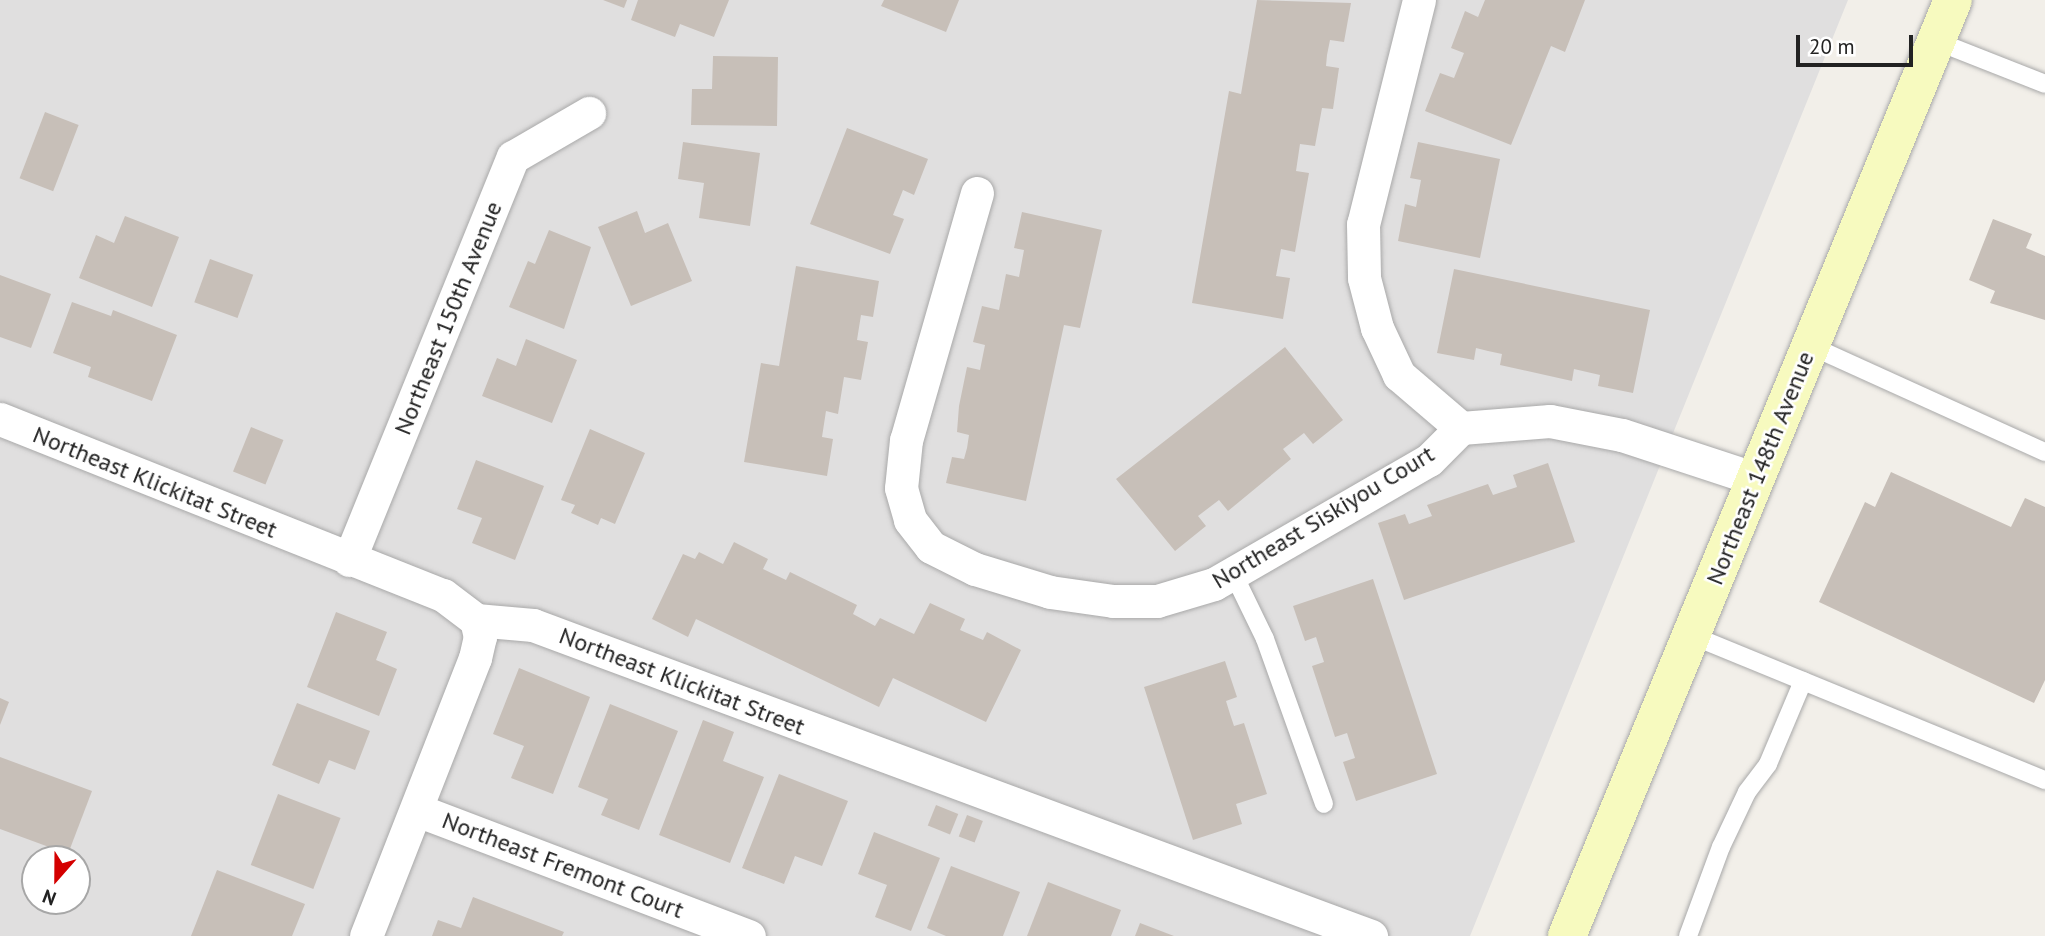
<!DOCTYPE html>
<style>
body{margin:0}
#map{position:relative;width:2045px;height:936px;overflow:hidden;background:#f2efe9;font-family:"PT Sans",sans-serif}
div>[style]{position:absolute}
.residential>*{inset:0;background:#e0dfdf}
.building>*{inset:0;background:#c7bfb8;transform-origin:0 0}
.roads{filter:drop-shadow(0 0 2px #a9a9a9) drop-shadow(0 0 2px #a9a9a9)}
.lane>*{height:18px;margin:-9px;padding:0 9px;transform-origin:9px;border-radius:9px;background:#fff}
.street>*{height:33px;margin:-16.5px;padding:0 16.5px;transform-origin:16.5px;border-radius:16.5px;background:#fff}
.secondary>*{height:38px;margin:-19px;padding:0 19px;transform-origin:19px;border-radius:19px;background:#f7fabf}
span{translate:-50% -50%;white-space:nowrap;text-align:center;line-height:1.15;-webkit-text-stroke:5px #fff;paint-order:stroke}
.street-label{font-size:24px;color:#222}
.north{position:absolute;left:21px;top:845px;width:70px;height:70px;box-sizing:border-box;background:#fff;border:2px solid #a7a7a7;border-radius:50%;rotate:201deg;font-size:19px;font-weight:700;line-height:28px;text-align:center;color:#222}
.north::after{content:'';display:block;margin:auto;width:24px;height:32px;background:#d40000;clip-path:polygon(50% 0,100% 100%,50% 72%,0 100%)}
.scale{position:absolute;left:1796px;top:35px;width:117px;height:32px;box-sizing:border-box;border:4px solid #222;border-top:0;padding-left:9px;font-size:21px;line-height:24px;white-space:nowrap;color:#222;-webkit-text-stroke:5px #fff;paint-order:stroke}
</style>
<div id="map">
<div class="residential">
<div style="clip-path:polygon(evenodd,0 0,1848px 0,1470px 936px,0 936px,0 0,35px 859px,77px 859px,77px 901px,35px 901px,35px 859px)"></div>
</div>
<div class="building">
<div style="clip-path:polygon(603px 0,627px 0,624px 8px)"></div>
<div style="clip-path:polygon(638px 0,729px 0,714px 37px,680px 24px,675px 37px,631px 20px)"></div>
<div style="clip-path:polygon(884px 0,959px 0,946px 32px,881px 6px)"></div>
<div style="clip-path:polygon(1257px 0,1351px 3px,1344px 42px,1330px 40px,1327px 55px,1326px 66px,1339px 68px,1333px 109px,1322px 108px,1315px 146px,1300px 144px,1296px 171px,1309px 173px,1295px 252px,1281px 249px,1276px 276px,1290px 278px,1283px 319px,1192px 303px,1229px 91px,1241px 94px)"></div>
<div style="clip-path:polygon(1485px 0,1585px 0,1565px 52px,1551px 46px,1511px 145px,1425px 111px,1440px 73px,1454px 78px,1464px 53px,1451px 48px,1465px 11px,1478px 17px)"></div>
<div style="clip-path:polygon(713px 56px,778px 57px,777px 126px,691px 125px,692px 89px,712px 89px)"></div>
<div style="left:45px;top:112px;width:36px;height:71px;rotate:21deg"></div>
<div style="clip-path:polygon(847px 128px,928px 159px,914px 195px,903px 190px,893px 215px,904px 219px,890px 254px,810px 224px)"></div>
<div style="clip-path:polygon(683px 142px,760px 153px,750px 226px,699px 218px,704px 183px,678px 179px)"></div>
<div style="clip-path:polygon(1418px 142px,1500px 159px,1480px 258px,1398px 241px,1405px 204px,1416px 207px,1421px 180px,1410px 178px)"></div>
<div style="clip-path:polygon(637px 211px,645px 233px,668px 223px,692px 281px,631px 306px,598px 227px)"></div>
<div style="clip-path:polygon(1022px 212px,1102px 230px,1080px 328px,1064px 325px,1026px 501px,946px 483px,952px 457px,964px 459px,967px 448px,969px 435px,957px 432px,959px 406px,967px 367px,980px 370px,985px 345px,973px 342px,982px 306px,999px 310px,1006px 274px,1019px 277px,1024px 250px,1014px 248px)"></div>
<div style="clip-path:polygon(125px 216px,179px 237px,152px 307px,79px 278px,96px 235px,114px 243px)"></div>
<div style="clip-path:polygon(1993px 219px,2032px 234px,2026px 248px,2045px 256px,2045px 320px,1990px 303px,1995px 291px,1969px 280px)"></div>
<div style="clip-path:polygon(549px 230px,591px 247px,564px 329px,509px 307px,528px 261px,535px 264px)"></div>
<div style="left:210px;top:259px;width:46px;height:46px;rotate:20deg"></div>
<div style="clip-path:polygon(796px 266px,879px 281px,873px 317px,861px 315px,857px 340px,868px 342px,861px 380px,844px 377px,838px 414px,826px 411px,822px 437px,833px 439px,827px 476px,744px 462px,761px 363px,779px 366px)"></div>
<div style="clip-path:polygon(1454px 269px,1650px 310px,1633px 393px,1598px 386px,1600px 375px,1574px 369px,1572px 381px,1500px 365px,1502px 354px,1488px 351px,1476px 348px,1474px 360px,1437px 353px)"></div>
<div style="clip-path:polygon(0 275px,51px 294px,31px 348px,0 337px)"></div>
<div style="clip-path:polygon(72px 302px,111px 316px,113px 310px,177px 335px,152px 401px,88px 377px,91px 367px,53px 353px)"></div>
<div style="clip-path:polygon(526px 339px,577px 360px,552px 423px,482px 396px,497px 358px,516px 366px)"></div>
<div style="clip-path:polygon(1285px 347px,1343px 420px,1313px 444px,1304px 433px,1283px 449px,1291px 459px,1228px 511px,1219px 500px,1198px 516px,1206px 526px,1175px 551px,1116px 479px)"></div>
<div style="left:251px;top:427px;width:35px;height:48px;rotate:22deg"></div>
<div style="clip-path:polygon(590px 429px,645px 453px,615px 524px,601px 518px,598px 525px,571px 513px,575px 505px,561px 500px)"></div>
<div style="clip-path:polygon(476px 460px,544px 486px,515px 560px,472px 543px,482px 518px,457px 509px)"></div>
<div style="clip-path:polygon(1548px 463px,1575px 542px,1404px 600px,1378px 523px,1405px 514px,1409px 524px,1432px 516px,1427px 505px,1488px 484px,1493px 495px,1517px 487px,1513px 475px)"></div>
<div style="clip-path:polygon(1891px 472px,2011px 527px,2025px 498px,2045px 507px,2045px 680px,2034px 703px,1819px 602px,1865px 502px,1875px 507px)"></div>
<div style="clip-path:polygon(734px 542px,768px 559px,763px 569px,786px 580px,790px 572px,857px 605px,853px 614px,875px 626px,880px 618px,914px 634px,930px 603px,965px 619px,960px 630px,983px 640px,987px 632px,1021px 650px,986px 722px,893px 678px,879px 707px,696px 619px,688px 637px,652px 619px,683px 554px,695px 559px,699px 552px,723px 564px)"></div>
<div style="clip-path:polygon(1373px 579px,1437px 774px,1356px 801px,1343px 762px,1355px 758px,1347px 733px,1335px 737px,1312px 666px,1324px 662px,1316px 637px,1305px 641px,1293px 606px)"></div>
<div style="clip-path:polygon(336px 612px,387px 632px,376px 660px,397px 669px,379px 716px,307px 687px)"></div>
<div style="clip-path:polygon(1225px 661px,1237px 697px,1226px 701px,1230px 714px,1234px 726px,1244px 723px,1267px 794px,1236px 804px,1242px 824px,1193px 840px,1144px 687px)"></div>
<div style="clip-path:polygon(519px 668px,590px 697px,553px 794px,511px 778px,524px 746px,493px 734px)"></div>
<div style="clip-path:polygon(0 698px,9px 702px,0 725px)"></div>
<div style="clip-path:polygon(297px 703px,370px 731px,355px 770px,329px 760px,319px 784px,272px 765px)"></div>
<div style="clip-path:polygon(610px 704px,678px 731px,639px 830px,601px 815px,608px 799px,578px 787px)"></div>
<div style="clip-path:polygon(703px 720px,734px 732px,723px 761px,764px 777px,730px 863px,659px 835px)"></div>
<div style="clip-path:polygon(0 757px,92px 791px,68px 854px,0 829px)"></div>
<div style="clip-path:polygon(779px 774px,848px 801px,822px 866px,795px 856px,784px 884px,742px 868px)"></div>
<div style="left:278px;top:794px;width:67px;height:76px;rotate:21deg"></div>
<div style="left:936px;top:805px;width:24px;height:22px;rotate:22deg"></div>
<div style="left:967px;top:815px;width:17px;height:23px;rotate:21deg"></div>
<div style="clip-path:polygon(874px 832px,940px 858px,911px 931px,875px 917px,887px 885px,858px 874px)"></div>
<div style="clip-path:polygon(951px 866px,1020px 892px,1003px 936px,946px 936px,927px 928px)"></div>
<div style="clip-path:polygon(217px 870px,305px 904px,292px 936px,191px 936px)"></div>
<div style="clip-path:polygon(1048px 882px,1121px 910px,1111px 936px,1027px 936px)"></div>
<div style="clip-path:polygon(473px 897px,564px 932px,562px 936px,432px 936px,438px 920px,461px 928px)"></div>
<div style="clip-path:polygon(1140px 923px,1174px 936px,1135px 936px)"></div>
</div>
<div class="roads">
<div class="lane">
<div style="left:1936px;top:41px;width:117px;rotate:21.5deg"></div>
<div style="left:1811px;top:346px;width:257px;rotate:24.4deg"></div>
<div style="left:1233px;top:573px;width:73px;rotate:64.1deg"></div>
<div style="left:1265px;top:639px;width:175px;rotate:70.3deg"></div>
<div style="left:1691px;top:635px;width:383px;rotate:22.3deg"></div>
<div style="left:1688px;top:936px;width:95px;rotate:-69.7deg"></div>
<div style="left:1721px;top:847px;width:61px;rotate:-64.7deg"></div>
<div style="left:1747px;top:792px;width:35px;rotate:-53deg"></div>
<div style="left:1768px;top:764px;width:90px;rotate:-67.1deg"></div>
</div>
<div class="street">
<div style="left:1419px;top:0;width:231px;rotate:104deg"></div>
<div style="left:1363px;top:224px;width:54px;rotate:88.9deg"></div>
<div style="left:1364px;top:278px;width:52px;rotate:75.4deg"></div>
<div style="left:1377px;top:328px;width:52px;rotate:64.9deg"></div>
<div style="left:1399px;top:375px;width:82px;rotate:40.5deg"></div>
<div style="left:977px;top:193px;width:257px;rotate:106deg"></div>
<div style="left:906px;top:440px;width:48px;rotate:95.9deg"></div>
<div style="left:901px;top:488px;width:33px;rotate:74deg"></div>
<div style="left:910px;top:520px;width:34px;rotate:52deg"></div>
<div style="left:931px;top:547px;width:49px;rotate:26.6deg"></div>
<div style="left:975px;top:569px;width:78px;rotate:17deg"></div>
<div style="left:1050px;top:592px;width:64px;rotate:8.1deg"></div>
<div style="left:1113px;top:601px;width:44px"></div>
<div style="left:1157px;top:601px;width:59px;rotate:-16.6deg"></div>
<div style="left:1214px;top:584px;width:248px;rotate:-30deg"></div>
<div style="left:1429px;top:460px;width:45px;rotate:-45deg"></div>
<div style="left:0;top:419px;width:477px;rotate:21.7deg"></div>
<div style="left:443px;top:595px;width:41px;rotate:37.1deg"></div>
<div style="left:476px;top:620px;width:57px;rotate:5deg"></div>
<div style="left:533px;top:625px;width:894px;rotate:20.36deg"></div>
<div style="left:1461px;top:428px;width:89px;rotate:-4.5deg"></div>
<div style="left:1550px;top:421px;width:73px;rotate:11deg"></div>
<div style="left:1622px;top:435px;width:141px;rotate:18.2deg"></div>
<div style="left:349px;top:560px;width:435px;rotate:-67.9deg"></div>
<div style="left:513px;top:157px;width:88px;rotate:-30.1deg"></div>
<div style="left:417px;top:810px;width:355px;rotate:20.8deg"></div>
<div style="left:366px;top:936px;width:299px;rotate:-68.6deg"></div>
<div style="left:475px;top:658px;width:22px;rotate:-77deg"></div>
<div style="left:480px;top:637px;width:17px;rotate:-103deg"></div>
</div>
<div class="secondary">
<div style="left:1567px;top:936px;width:1012px;rotate:-67.59deg"></div>
</div>
</div>
<div class="street-label">
<span style="left:448px;top:318px;rotate:-68deg">Northeast 150th Avenue</span>
<span style="left:1760px;top:468px;rotate:-68deg">Northeast 148th Avenue</span>
<span style="left:155px;top:482px;rotate:22deg">Northeast Klickitat Street</span>
<span style="left:1323px;top:517px;rotate:-31deg">Northeast Siskiyou Court</span>
<span style="left:682px;top:681px;rotate:21deg">Northeast Klickitat Street</span>
<span style="left:563px;top:865px;rotate:21deg">Northeast Fremont Court</span>
</div>
<div class="north">N</div>
<div class="scale">20 m</div>
</div>
